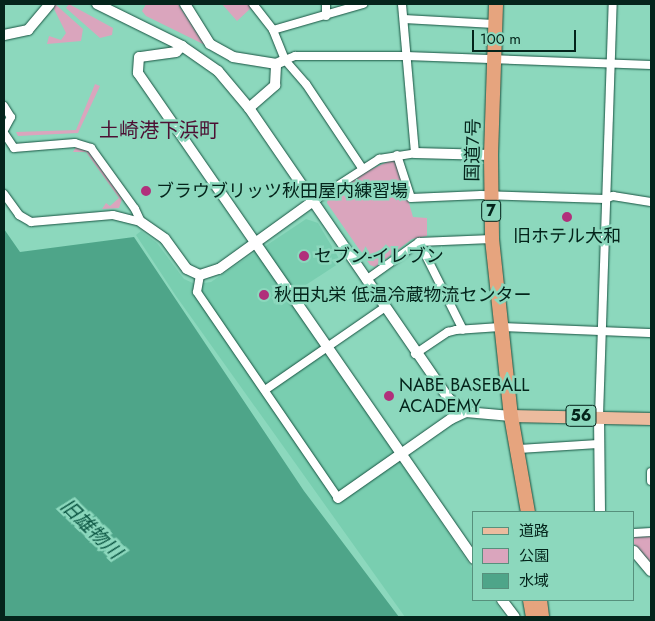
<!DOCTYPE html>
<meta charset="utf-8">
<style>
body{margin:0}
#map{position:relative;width:655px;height:621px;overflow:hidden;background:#8cd8bd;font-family:Jost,"Noto Sans JP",sans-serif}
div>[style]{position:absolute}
.built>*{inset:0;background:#79ceb0}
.green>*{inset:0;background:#daa5bd}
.water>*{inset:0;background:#4ea589}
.roads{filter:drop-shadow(0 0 1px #175341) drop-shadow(0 0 1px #175341)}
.minor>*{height:8px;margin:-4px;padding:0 4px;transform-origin:4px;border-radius:4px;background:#fff}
.tertiary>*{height:10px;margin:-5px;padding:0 5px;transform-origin:5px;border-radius:5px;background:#fff}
.primary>*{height:12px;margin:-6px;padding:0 6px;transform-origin:6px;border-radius:6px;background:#ecbb9e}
.trunk>*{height:14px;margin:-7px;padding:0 7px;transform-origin:7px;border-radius:7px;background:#e6a47e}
.dots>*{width:14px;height:14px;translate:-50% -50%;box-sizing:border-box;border:2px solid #8cd8bd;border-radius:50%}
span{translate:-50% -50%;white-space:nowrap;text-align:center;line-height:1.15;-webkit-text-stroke:5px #8cd8bd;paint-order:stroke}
.shield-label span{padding:1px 4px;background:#8cd8bd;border:1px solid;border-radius:4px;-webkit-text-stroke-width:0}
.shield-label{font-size:16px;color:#04241b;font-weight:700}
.street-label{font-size:18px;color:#04241b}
.poi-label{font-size:18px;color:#04241b}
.left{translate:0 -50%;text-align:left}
.water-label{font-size:19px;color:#08523f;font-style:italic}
.quarter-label{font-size:20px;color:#4d0f33}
.frame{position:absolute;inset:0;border:5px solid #04241b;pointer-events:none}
.legend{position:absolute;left:472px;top:511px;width:162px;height:90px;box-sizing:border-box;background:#8cd8bd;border:1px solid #56907c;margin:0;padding:6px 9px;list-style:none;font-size:15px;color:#04241b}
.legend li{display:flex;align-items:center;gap:10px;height:25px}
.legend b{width:25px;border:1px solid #56907c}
.scale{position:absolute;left:472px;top:30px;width:104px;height:22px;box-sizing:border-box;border:2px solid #04241b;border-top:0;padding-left:6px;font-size:15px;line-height:18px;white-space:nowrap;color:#04241b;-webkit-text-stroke:4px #8cd8bd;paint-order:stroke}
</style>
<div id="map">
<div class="built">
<div style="clip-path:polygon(306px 219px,318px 223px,341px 262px,295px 292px,264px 247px)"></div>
<div style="clip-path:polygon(141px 231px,157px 243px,184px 279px,195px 284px,211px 282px,257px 251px,474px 571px,474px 600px,494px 600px,505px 617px,405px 617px,176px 296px,136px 235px)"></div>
</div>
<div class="green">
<div style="clip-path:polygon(55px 4px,83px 29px,81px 41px,47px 44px,49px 36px,61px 40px,66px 33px,53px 7px)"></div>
<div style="clip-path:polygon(69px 4px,113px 28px,112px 35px,100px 38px,66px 8px)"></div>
<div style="clip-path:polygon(146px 4px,178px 4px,205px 45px,146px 16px,142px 11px)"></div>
<div style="clip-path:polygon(222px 4px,248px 4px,252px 7px,237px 21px)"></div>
<div style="clip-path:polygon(95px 84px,100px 86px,78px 133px,18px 136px,16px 132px,76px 130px)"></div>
<div style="clip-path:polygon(76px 147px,90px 152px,116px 189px,122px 199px,119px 208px,102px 209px,106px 203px,110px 206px,119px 198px,86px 152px,73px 152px)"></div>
<div style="clip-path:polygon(396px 158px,413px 217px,427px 218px,427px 236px,412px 239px,375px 267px,370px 265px,327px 203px,328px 198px,365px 172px)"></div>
<div style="clip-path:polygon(651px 534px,651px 561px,650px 562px,634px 544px,634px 535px)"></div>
</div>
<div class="water">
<div style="clip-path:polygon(4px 229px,20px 252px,134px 237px,304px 491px,399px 617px,4px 617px)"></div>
</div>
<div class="roads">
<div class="minor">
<div style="left:253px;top:4px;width:33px;rotate:52deg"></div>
<div style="left:273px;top:30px;width:32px;rotate:68deg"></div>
<div style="left:285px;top:60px;width:32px;rotate:49deg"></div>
<div style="left:306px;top:84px;width:101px;rotate:56.3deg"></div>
<div style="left:326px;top:4px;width:12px;rotate:90deg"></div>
<div style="left:404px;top:19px;width:90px;rotate:3.2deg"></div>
<div style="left:273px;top:30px;width:94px;rotate:-16.1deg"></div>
<div style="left:285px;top:60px;width:11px;rotate:-22deg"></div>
<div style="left:295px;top:56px;width:111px"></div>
<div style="left:406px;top:56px;width:245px;rotate:2.1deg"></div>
<div style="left:4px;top:106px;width:13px;rotate:58deg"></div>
<div style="left:11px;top:117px;width:15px;rotate:118deg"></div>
<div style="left:4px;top:133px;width:18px;rotate:56deg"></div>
<div style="left:14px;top:148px;width:61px;rotate:-4.7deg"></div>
<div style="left:75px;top:143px;width:17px;rotate:17deg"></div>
<div style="left:91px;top:148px;width:75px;rotate:54.2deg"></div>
<div style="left:135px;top:209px;width:14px;rotate:65deg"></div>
<div style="left:397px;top:155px;width:45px;rotate:72deg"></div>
<div style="left:411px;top:198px;width:70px;rotate:-2.5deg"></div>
<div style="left:481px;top:195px;width:124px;rotate:1.8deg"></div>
<div style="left:605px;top:199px;width:9px;rotate:-21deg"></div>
<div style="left:613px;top:196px;width:38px;rotate:9deg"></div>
<div style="left:4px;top:194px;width:26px;rotate:54deg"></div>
<div style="left:19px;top:215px;width:14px;rotate:30deg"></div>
<div style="left:31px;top:222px;width:82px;rotate:-4.9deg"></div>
<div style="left:113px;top:215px;width:29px;rotate:14deg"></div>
<div style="left:312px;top:202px;width:80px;rotate:-32.7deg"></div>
<div style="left:379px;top:159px;width:36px;rotate:-9deg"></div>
<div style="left:415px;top:153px;width:150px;rotate:-95deg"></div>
<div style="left:419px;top:242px;width:98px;rotate:63.4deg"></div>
<div style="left:200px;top:275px;width:17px;rotate:100deg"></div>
<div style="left:197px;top:292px;width:250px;rotate:55.6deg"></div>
<div style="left:366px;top:280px;width:65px;rotate:-35.6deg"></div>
<div style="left:419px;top:242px;width:73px;rotate:-2.4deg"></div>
<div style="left:415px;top:354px;width:40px;rotate:-34deg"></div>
<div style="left:448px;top:332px;width:8px;rotate:-14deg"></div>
<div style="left:456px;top:330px;width:44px;rotate:-3.9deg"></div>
<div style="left:500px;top:327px;width:151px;rotate:2.3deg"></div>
<div style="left:265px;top:390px;width:145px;rotate:-34.6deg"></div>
<div style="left:599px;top:416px;width:412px;rotate:-88.1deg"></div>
<div style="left:519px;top:449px;width:79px;rotate:-3.6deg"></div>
<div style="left:651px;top:472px;width:9px;rotate:90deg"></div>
<div style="left:634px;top:533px;width:17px;rotate:-3deg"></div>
</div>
<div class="tertiary">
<div style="left:97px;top:4px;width:95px;rotate:26.3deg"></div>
<div style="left:182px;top:46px;width:44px;rotate:34.8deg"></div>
<div style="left:218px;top:71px;width:48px;rotate:50deg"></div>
<div style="left:249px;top:108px;width:352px;rotate:55.5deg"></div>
<div style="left:448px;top:398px;width:23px;rotate:38deg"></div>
<div style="left:466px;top:412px;width:45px;rotate:5.1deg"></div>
<div style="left:185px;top:4px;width:47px;rotate:58deg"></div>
<div style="left:210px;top:44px;width:26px;rotate:29deg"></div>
<div style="left:233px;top:57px;width:44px;rotate:9.2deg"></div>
<div style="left:276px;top:64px;width:10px;rotate:-24deg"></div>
<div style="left:4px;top:35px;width:25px;rotate:-12deg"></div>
<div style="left:28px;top:30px;width:34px;rotate:-50deg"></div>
<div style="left:182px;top:46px;width:8px;rotate:135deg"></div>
<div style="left:176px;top:52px;width:37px;rotate:172deg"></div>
<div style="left:139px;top:57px;width:16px;rotate:94deg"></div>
<div style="left:138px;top:73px;width:591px;rotate:55.34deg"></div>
<div style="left:249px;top:108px;width:35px;rotate:-41deg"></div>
<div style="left:275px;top:85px;width:21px;rotate:-87deg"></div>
<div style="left:415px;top:153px;width:76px;rotate:1.5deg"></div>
<div style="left:141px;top:222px;width:29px;rotate:35deg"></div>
<div style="left:165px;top:239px;width:37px;rotate:54deg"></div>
<div style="left:187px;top:269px;width:14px;rotate:25deg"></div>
<div style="left:200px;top:275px;width:20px;rotate:-18deg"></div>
<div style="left:219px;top:269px;width:115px;rotate:-35.8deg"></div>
<div style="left:599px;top:416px;width:96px;rotate:89.4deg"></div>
<div style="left:338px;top:498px;width:138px;rotate:-35deg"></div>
<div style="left:451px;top:419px;width:17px;rotate:-25deg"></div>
<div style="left:634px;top:551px;width:26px;rotate:50deg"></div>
<div style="left:502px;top:600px;width:21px;rotate:53deg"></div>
</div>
<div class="primary">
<div style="left:511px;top:416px;width:140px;rotate:1.2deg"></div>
</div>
<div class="trunk">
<div style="left:496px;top:4px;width:151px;rotate:91.9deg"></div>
<div style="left:491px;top:155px;width:84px;rotate:89.3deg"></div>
<div style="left:492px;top:239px;width:178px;rotate:83.9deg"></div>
<div style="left:511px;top:416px;width:97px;rotate:80deg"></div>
<div style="left:530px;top:600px;width:17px;rotate:80deg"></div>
<div style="left:540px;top:600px;width:17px;rotate:83deg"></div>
</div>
</div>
<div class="dots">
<div style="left:146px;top:191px;background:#b1307b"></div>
<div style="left:567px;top:217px;background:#b1307b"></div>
<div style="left:304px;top:256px;background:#b1307b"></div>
<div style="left:264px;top:295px;background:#b1307b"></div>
<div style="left:389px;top:396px;background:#b1307b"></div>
</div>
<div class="shield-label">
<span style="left:491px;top:211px">7</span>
<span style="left:581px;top:416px">56</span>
</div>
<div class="street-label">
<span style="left:473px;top:150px;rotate:-89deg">国道7号</span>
</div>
<div class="poi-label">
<span class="left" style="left:156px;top:191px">ブラウブリッツ秋田屋内練習場</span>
<span style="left:567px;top:236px">旧ホテル大和</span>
<span class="left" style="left:314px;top:256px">セブン-イレブン</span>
<span class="left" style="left:274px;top:295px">秋田丸栄 低温冷蔵物流センター</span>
<span class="left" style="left:399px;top:396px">NABE BASEBALL<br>ACADEMY</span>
</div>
<div class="water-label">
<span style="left:91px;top:529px;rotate:44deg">旧雄物川</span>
</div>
<div class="quarter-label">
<span style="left:159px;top:130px">土崎港下浜町</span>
</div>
<div class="frame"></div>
<ul class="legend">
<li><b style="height:6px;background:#ecbb9e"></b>道路</li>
<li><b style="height:14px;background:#daa5bd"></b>公園</li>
<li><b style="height:14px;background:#4ea589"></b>水域</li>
</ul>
<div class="scale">100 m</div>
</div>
